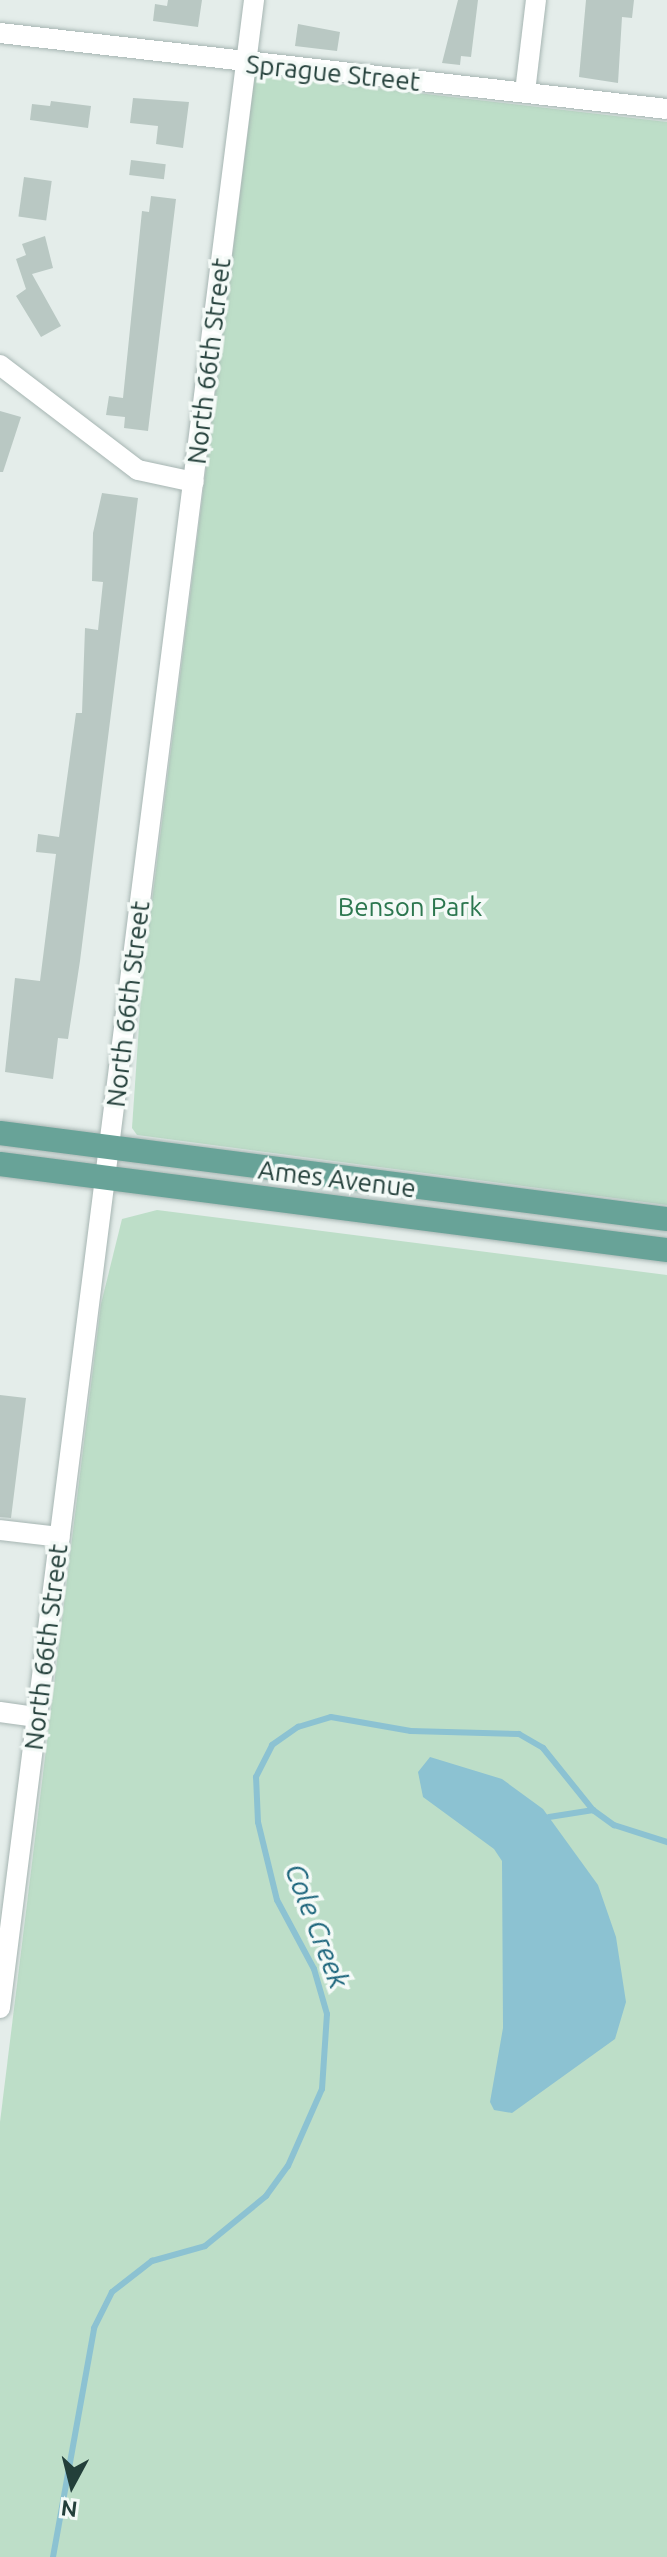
<!DOCTYPE html>
<style>
body{margin:0}
#map{position:relative;width:667px;height:2557px;overflow:hidden;background:#e4edea;font-family:Ubuntu,sans-serif}
div>[style]{position:absolute}
.green>*{inset:0;background:#bddec8}
.water>*{inset:0;background:#8cc2d2}
.stream>*{height:6px;margin:-3px;padding:0 3px;transform-origin:3px;border-radius:3px;background:#8cc2d2}
.building>*{inset:0;background:#b9c8c3;transform-origin:0 0}
.roads{filter:drop-shadow(0 0 2px #a6b5b2) drop-shadow(0 0 2px #a6b5b2)}
.minor>*{height:20px;margin:-10px;padding:0 10px;transform-origin:10px;border-radius:10px;background:#fff}
.major>*{height:24px;margin:-12px;padding:0 12px;transform-origin:12px;border-radius:12px;background:#68a398}
span{translate:-50% -50%;white-space:nowrap;text-align:center;line-height:1.15;-webkit-text-stroke:7px #f4faf7;paint-order:stroke}
.street-label{font-size:26px;color:#233f3a}
.park-label{font-size:26px;color:#2c774f}
.water-label{font-size:28px;color:#1c657c;font-style:italic}
.north{position:absolute;left:32px;top:2445px;width:80px;height:80px;-webkit-text-stroke:6px #f4faf7;paint-order:stroke;rotate:187deg;font-size:22px;font-weight:700;line-height:32px;text-align:center;color:#233f3a}
.north::after{content:'';display:block;margin:auto;width:28px;height:36px;background:#233f3a;clip-path:polygon(50% 0,100% 100%,50% 72%,0 100%)}
</style>
<div id="map">
<div class="green">
<div style="clip-path:polygon(255px 74px,667px 122px,667px 1205px,137px 1135px,132px 1128px,142px 982px)"></div>
<div style="clip-path:polygon(157px 1210px,667px 1275px,667px 2557px,0 2557px,0 2122px,101px 1304px,122px 1219px)"></div>
</div>
<div class="water">
<div style="clip-path:polygon(430px 1757px,502px 1779px,543px 1809px,598px 1885px,616px 1937px,626px 2002px,615px 2039px,512px 2113px,494px 2110px,490px 2102px,503px 2028px,502px 1861px,494px 1849px,423px 1797px,418px 1772px)"></div>
</div>
<div class="stream">
<div style="left:549px;top:1817px;width:45px;rotate:-9deg"></div>
<div style="left:53px;top:2557px;width:233px;rotate:-79.8deg"></div>
<div style="left:94px;top:2328px;width:40px;rotate:-63.4deg"></div>
<div style="left:112px;top:2292px;width:51px;rotate:-37.8deg"></div>
<div style="left:152px;top:2261px;width:55px;rotate:-15.8deg"></div>
<div style="left:205px;top:2246px;width:79px;rotate:-39.3deg"></div>
<div style="left:266px;top:2196px;width:37px;rotate:-54deg"></div>
<div style="left:288px;top:2166px;width:84px;rotate:-66.2deg"></div>
<div style="left:322px;top:2089px;width:75px;rotate:-86.2deg"></div>
<div style="left:327px;top:2014px;width:47px;rotate:-106.1deg"></div>
<div style="left:314px;top:1969px;width:78px;rotate:-118.2deg"></div>
<div style="left:277px;top:1900px;width:80px;rotate:-103.7deg"></div>
<div style="left:258px;top:1822px;width:45px;rotate:-92.5deg"></div>
<div style="left:256px;top:1777px;width:36px;rotate:-63deg"></div>
<div style="left:272px;top:1745px;width:32px;rotate:-35deg"></div>
<div style="left:298px;top:1727px;width:34px;rotate:-17deg"></div>
<div style="left:331px;top:1717px;width:81px;rotate:9.9deg"></div>
<div style="left:411px;top:1731px;width:108px;rotate:1.6deg"></div>
<div style="left:519px;top:1734px;width:28px;rotate:30deg"></div>
<div style="left:543px;top:1748px;width:80px;rotate:51.1deg"></div>
<div style="left:593px;top:1810px;width:26px;rotate:36deg"></div>
<div style="left:614px;top:1825px;width:56px;rotate:17.8deg"></div>
</div>
<div class="building">
<div style="clip-path:polygon(168px 0,202px 0,198px 27px,153px 21px,155px 4px,167px 6px)"></div>
<div style="clip-path:polygon(458px 0,478px 0,471px 57px,461px 56px,460px 65px,442px 63px)"></div>
<div style="clip-path:polygon(586px 0,634px 0,632px 18px,622px 17px,618px 83px,579px 77px)"></div>
<div style="clip-path:polygon(298px 24px,340px 32px,337px 51px,295px 46px)"></div>
<div style="clip-path:polygon(133px 98px,189px 102px,183px 148px,156px 144px,158px 126px,130px 123px)"></div>
<div style="clip-path:polygon(51px 101px,91px 106px,88px 128px,30px 120px,32px 104px,50px 106px)"></div>
<div style="left:131px;top:160px;width:35px;height:15px;rotate:7deg"></div>
<div style="left:24px;top:177px;width:28px;height:40px;rotate:8deg"></div>
<div style="clip-path:polygon(151px 196px,176px 199px,148px 431px,124px 428px,125px 417px,106px 415px,109px 396px,123px 398px,142px 211px,149px 212px)"></div>
<div style="clip-path:polygon(45px 236px,53px 268px,32px 274px,61px 326px,41px 337px,16px 296px,26px 289px,16px 259px,26px 255px,22px 244px)"></div>
<div style="clip-path:polygon(0 411px,21px 417px,3px 472px,0 472px)"></div>
<div style="clip-path:polygon(102px 493px,138px 498px,80px 961px,68px 1039px,58px 1038px,53px 1079px,5px 1072px,15px 978px,40px 981px,56px 854px,36px 852px,38px 834px,59px 837px,76px 713px,82px 713px,85px 628px,98px 630px,103px 582px,92px 581px,93px 533px)"></div>
<div style="clip-path:polygon(0 1395px,26px 1398px,11px 1518px,0 1517px)"></div>
</div>
<div class="roads">
<div class="minor">
<div style="left:0;top:33px;width:671px;rotate:6.5deg"></div>
<div style="left:525px;top:92px;width:93px;rotate:-83.2deg"></div>
<div style="left:0;top:365px;width:173px;rotate:37.3deg"></div>
<div style="left:138px;top:470px;width:57px;rotate:12.1deg"></div>
<div style="left:0;top:1530px;width:60px;rotate:6.7deg"></div>
<div style="left:0;top:1712px;width:37px;rotate:8deg"></div>
<div style="left:0;top:2008px;width:2024px;rotate:-82.79deg"></div>
</div>
<div class="major">
<div style="left:0;top:1133px;width:673px;rotate:7.35deg"></div>
<div style="left:0;top:1164px;width:673px;rotate:7.35deg"></div>
</div>
</div>
<div class="street-label">
<span style="left:333px;top:73px;rotate:6deg">Sprague Street</span>
<span style="left:209px;top:361px;rotate:-83deg">North 66th Street</span>
<span style="left:128px;top:1004px;rotate:-83deg">North 66th Street</span>
<span style="left:337px;top:1179px;rotate:7deg">Ames Avenue</span>
<span style="left:46px;top:1647px;rotate:-83deg">North 66th Street</span>
</div>
<div class="park-label">
<span style="left:410px;top:907px">Benson Park</span>
</div>
<div class="water-label">
<span style="left:317px;top:1926px;rotate:69deg">Cole Creek</span>
</div>
<div class="north">N</div>
</div>
